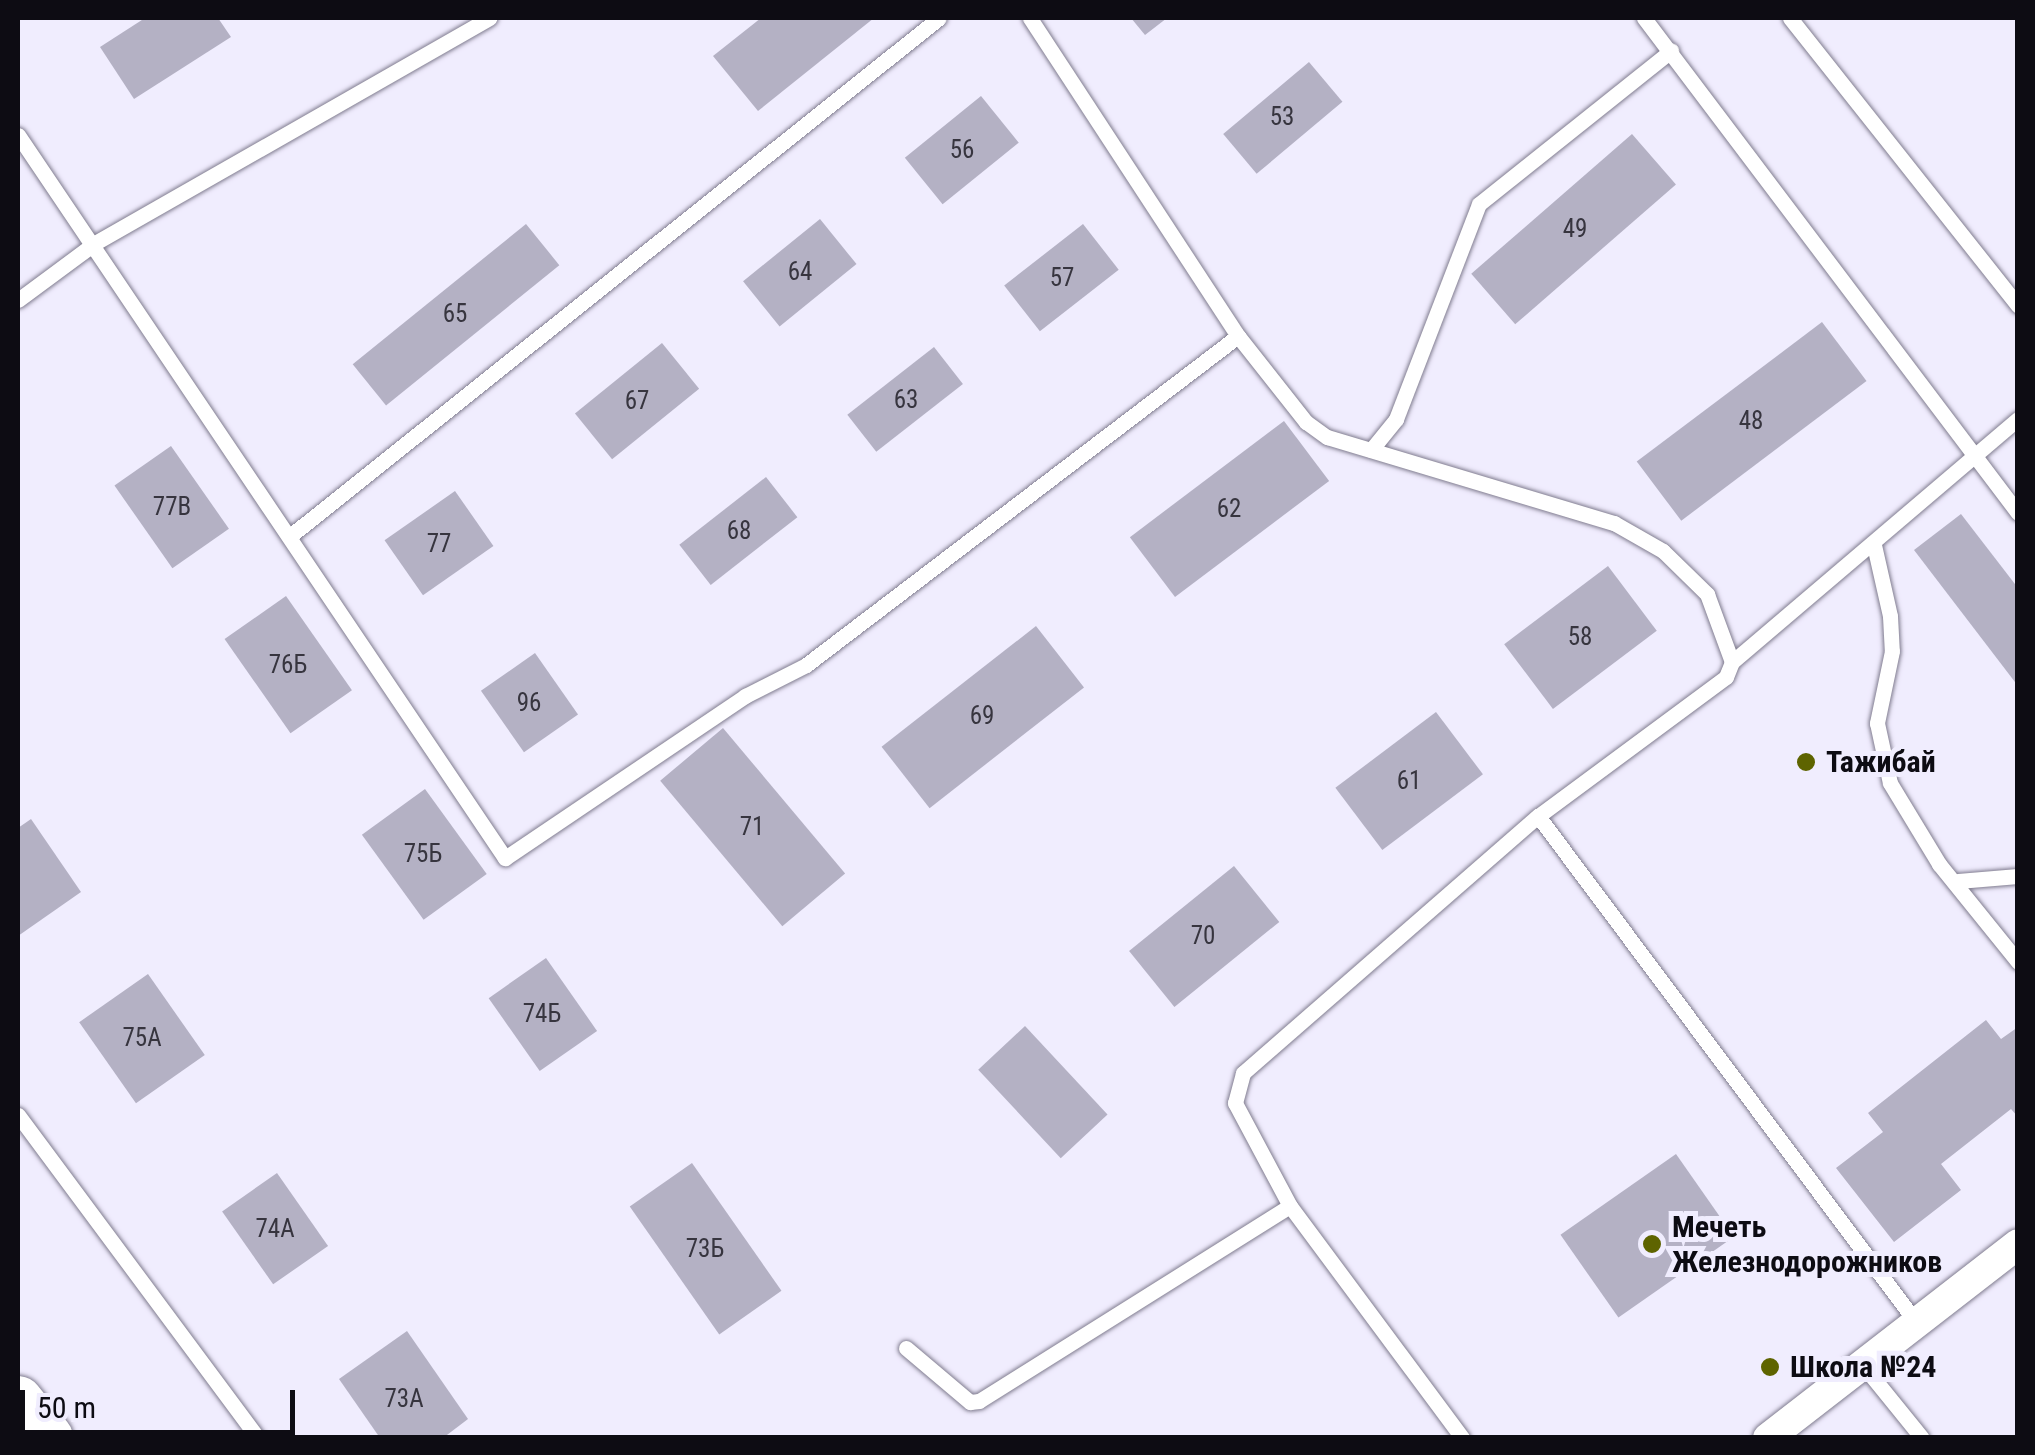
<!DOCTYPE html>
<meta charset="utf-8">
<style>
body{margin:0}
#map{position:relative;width:2035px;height:1455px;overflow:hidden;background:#f0edfe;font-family:"Roboto Condensed",sans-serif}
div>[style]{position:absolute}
.building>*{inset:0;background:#b4b1c4;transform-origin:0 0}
.roads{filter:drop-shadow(0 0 2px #807c8f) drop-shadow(0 0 2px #807c8f)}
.service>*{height:15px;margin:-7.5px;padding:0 7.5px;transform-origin:7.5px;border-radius:7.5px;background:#fff}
.minor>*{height:30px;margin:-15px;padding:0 15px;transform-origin:15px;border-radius:15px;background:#fff}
.primary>*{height:50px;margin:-25px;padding:0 25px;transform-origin:25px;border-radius:25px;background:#fff}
.dots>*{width:28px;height:28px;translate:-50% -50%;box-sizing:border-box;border:5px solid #f0edfe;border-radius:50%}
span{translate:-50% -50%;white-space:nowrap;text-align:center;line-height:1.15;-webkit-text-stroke:10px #f0edfe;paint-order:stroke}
.number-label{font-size:25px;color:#37353f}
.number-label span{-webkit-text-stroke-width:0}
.poi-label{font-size:30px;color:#0d0c13;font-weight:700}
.left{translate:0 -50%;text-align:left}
.frame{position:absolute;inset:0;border:20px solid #0d0c13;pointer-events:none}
.scale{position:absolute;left:20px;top:1390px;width:275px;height:45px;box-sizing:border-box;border:5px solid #0d0c13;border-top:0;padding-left:12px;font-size:30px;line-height:35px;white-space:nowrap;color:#0d0c13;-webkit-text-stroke:8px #f0edfe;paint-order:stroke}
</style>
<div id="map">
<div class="building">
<div style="clip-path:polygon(145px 18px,218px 18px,231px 37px,134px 99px,100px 47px)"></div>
<div style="clip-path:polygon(761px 18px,874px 18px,758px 111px,713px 56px)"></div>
<div style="clip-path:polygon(1131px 18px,1167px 18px,1145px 35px)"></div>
<div style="left:1309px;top:62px;width:52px;height:112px;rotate:50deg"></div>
<div style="left:981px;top:96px;width:60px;height:98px;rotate:51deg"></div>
<div style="left:1632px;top:134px;width:67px;height:213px;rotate:49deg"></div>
<div style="left:820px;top:219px;width:58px;height:99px;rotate:51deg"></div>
<div style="left:526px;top:224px;width:53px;height:223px;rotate:51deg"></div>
<div style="left:1083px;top:224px;width:58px;height:100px;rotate:52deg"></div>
<div style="left:1822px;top:322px;width:74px;height:232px;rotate:53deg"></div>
<div style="left:662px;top:343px;width:59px;height:112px;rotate:51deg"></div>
<div style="left:934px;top:347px;width:47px;height:110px;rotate:52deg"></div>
<div style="left:1284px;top:421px;width:75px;height:193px;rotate:53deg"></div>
<div style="left:171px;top:446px;width:101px;height:69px;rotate:55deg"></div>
<div style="left:766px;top:477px;width:51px;height:110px;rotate:52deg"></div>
<div style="left:455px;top:491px;width:67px;height:86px;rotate:55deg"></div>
<div style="clip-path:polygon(1961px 514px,2018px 588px,2018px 686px,1914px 550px)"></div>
<div style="left:1608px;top:566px;width:81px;height:130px;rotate:53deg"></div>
<div style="left:286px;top:596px;width:115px;height:75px;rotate:55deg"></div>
<div style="left:1036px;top:626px;width:78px;height:196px;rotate:52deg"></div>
<div style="left:535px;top:653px;width:75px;height:66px;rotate:55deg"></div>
<div style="left:1436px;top:712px;width:78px;height:126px;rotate:53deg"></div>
<div style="left:723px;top:728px;width:190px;height:82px;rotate:50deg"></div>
<div style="left:425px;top:789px;width:105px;height:78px;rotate:54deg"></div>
<div style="clip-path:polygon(31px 819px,81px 892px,18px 936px,18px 828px)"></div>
<div style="left:1234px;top:866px;width:72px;height:135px;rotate:51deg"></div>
<div style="left:546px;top:958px;width:89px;height:70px;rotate:55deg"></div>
<div style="left:148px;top:974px;width:99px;height:84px;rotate:55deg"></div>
<div style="clip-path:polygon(1986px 1020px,2001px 1039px,2018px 1027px,2018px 1117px,2011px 1109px,1941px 1164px,1961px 1190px,1894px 1242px,1836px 1168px,1883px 1132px,1868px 1113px)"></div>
<div style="left:1025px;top:1026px;width:121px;height:64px;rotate:47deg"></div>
<div style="left:1676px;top:1154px;width:101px;height:141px;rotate:55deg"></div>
<div style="left:692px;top:1163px;width:156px;height:76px;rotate:55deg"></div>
<div style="left:277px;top:1173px;width:89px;height:67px;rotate:55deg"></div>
<div style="clip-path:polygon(407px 1331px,468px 1419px,443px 1438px,380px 1438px,339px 1379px)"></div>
</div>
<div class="roads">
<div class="service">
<div style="left:1644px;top:18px;width:620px;rotate:52.93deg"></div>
<div style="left:1790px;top:18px;width:367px;rotate:51.6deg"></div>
<div style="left:18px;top:135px;width:872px;rotate:56.04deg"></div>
<div style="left:505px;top:858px;width:290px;rotate:-34deg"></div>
<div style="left:745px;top:696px;width:68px;rotate:-26.9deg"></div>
<div style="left:806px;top:665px;width:543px;rotate:-37.29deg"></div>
<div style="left:1238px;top:336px;width:380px;rotate:-123.2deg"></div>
<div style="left:18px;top:300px;width:96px;rotate:-36.5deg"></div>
<div style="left:95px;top:243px;width:454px;rotate:-29.7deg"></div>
<div style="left:1238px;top:336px;width:110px;rotate:51.7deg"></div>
<div style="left:1306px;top:422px;width:26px;rotate:36deg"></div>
<div style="left:1327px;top:437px;width:300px;rotate:16.7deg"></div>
<div style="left:1614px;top:523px;width:56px;rotate:29.7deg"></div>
<div style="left:1663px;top:551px;width:62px;rotate:44.3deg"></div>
<div style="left:1707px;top:594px;width:72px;rotate:69.8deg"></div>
<div style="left:1732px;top:662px;width:16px;rotate:112deg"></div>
<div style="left:1726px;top:677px;width:234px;rotate:143.5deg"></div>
<div style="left:1538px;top:816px;width:632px;rotate:53.24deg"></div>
<div style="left:1371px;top:450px;width:40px;rotate:-51deg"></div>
<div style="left:1396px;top:419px;width:230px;rotate:-68.9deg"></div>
<div style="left:1479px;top:204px;width:246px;rotate:-38.6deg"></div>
<div style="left:290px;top:536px;width:830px;rotate:-38.6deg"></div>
<div style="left:1874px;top:545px;width:73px;rotate:77.3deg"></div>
<div style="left:1890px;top:616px;width:35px;rotate:87deg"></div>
<div style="left:1892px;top:651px;width:74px;rotate:101.8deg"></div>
<div style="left:1877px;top:723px;width:61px;rotate:77.8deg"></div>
<div style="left:1890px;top:783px;width:95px;rotate:58.8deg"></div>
<div style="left:1939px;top:864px;width:126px;rotate:51.1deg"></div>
<div style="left:1732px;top:662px;width:375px;rotate:-40.4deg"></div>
<div style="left:1958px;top:881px;width:60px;rotate:-4.8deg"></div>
<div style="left:18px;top:1115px;width:402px;rotate:53.4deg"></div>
<div style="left:1290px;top:1206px;width:117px;rotate:-118.1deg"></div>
<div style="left:1235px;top:1103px;width:31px;rotate:-75deg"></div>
<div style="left:1243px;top:1073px;width:391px;rotate:-41.1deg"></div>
<div style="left:906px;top:1348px;width:84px;rotate:40.2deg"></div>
<div style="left:970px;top:1402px;width:9px;rotate:-6deg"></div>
<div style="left:979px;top:1401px;width:367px;rotate:-32.1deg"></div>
<div style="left:1290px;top:1206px;width:289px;rotate:53.4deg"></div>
<div style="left:1862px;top:1364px;width:95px;rotate:51deg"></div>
</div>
<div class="minor">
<div style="left:1768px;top:1438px;width:316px;rotate:-37.8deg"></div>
</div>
<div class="primary">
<div style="left:18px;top:1401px;width:48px;rotate:51deg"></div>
</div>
</div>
<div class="dots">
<div style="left:1806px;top:762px;background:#5e6400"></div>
<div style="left:1652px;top:1244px;background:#5e6400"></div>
<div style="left:1770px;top:1367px;background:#5e6400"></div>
</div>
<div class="number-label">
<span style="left:1282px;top:117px">53</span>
<span style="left:962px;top:150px">56</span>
<span style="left:1575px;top:229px">49</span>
<span style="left:800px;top:272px">64</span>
<span style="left:1062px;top:278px">57</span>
<span style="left:455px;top:314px">65</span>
<span style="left:906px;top:400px">63</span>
<span style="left:637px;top:401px">67</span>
<span style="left:1751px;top:421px">48</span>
<span style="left:172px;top:507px">77B</span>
<span style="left:1229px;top:509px">62</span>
<span style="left:739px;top:531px">68</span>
<span style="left:439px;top:544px">77</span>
<span style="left:1580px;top:637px">58</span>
<span style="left:288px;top:665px">76Б</span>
<span style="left:529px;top:703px">96</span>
<span style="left:982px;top:716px">69</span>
<span style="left:1409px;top:781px">61</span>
<span style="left:752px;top:827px">71</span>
<span style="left:423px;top:854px">75Б</span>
<span style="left:1203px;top:936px">70</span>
<span style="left:542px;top:1014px">74Б</span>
<span style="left:142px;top:1038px">75А</span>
<span style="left:275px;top:1229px">74А</span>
<span style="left:705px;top:1249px">73Б</span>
<span style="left:404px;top:1399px">73А</span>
</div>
<div class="poi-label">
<span class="left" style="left:1826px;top:762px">Тажибай</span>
<span class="left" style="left:1672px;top:1244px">Мечеть<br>Железнодорожников</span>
<span class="left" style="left:1790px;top:1367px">Школа №24</span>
</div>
<div class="frame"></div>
<div class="scale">50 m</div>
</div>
